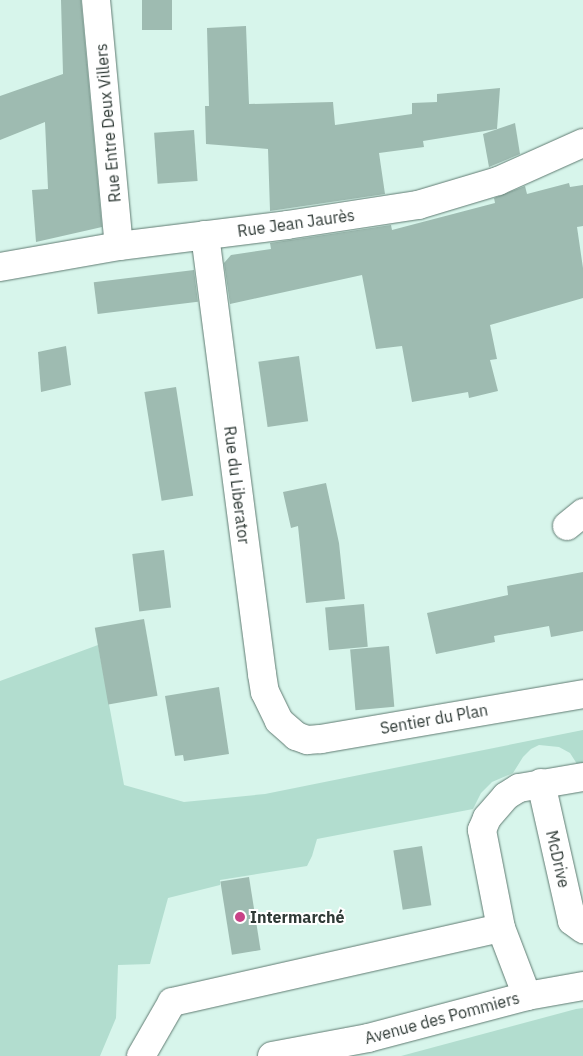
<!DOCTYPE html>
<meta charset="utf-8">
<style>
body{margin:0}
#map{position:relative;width:583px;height:1056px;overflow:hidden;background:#d7f5eb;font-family:"IBM Plex Sans",sans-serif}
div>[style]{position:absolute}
.green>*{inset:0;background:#b2ddcf}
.building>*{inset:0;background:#9ebbb1;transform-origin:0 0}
.roads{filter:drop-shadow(0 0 1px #607b72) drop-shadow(0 0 1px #607b72)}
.minor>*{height:28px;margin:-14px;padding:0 14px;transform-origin:14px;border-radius:14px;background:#fff}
.dots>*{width:14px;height:14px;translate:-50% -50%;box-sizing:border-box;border:2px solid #fff;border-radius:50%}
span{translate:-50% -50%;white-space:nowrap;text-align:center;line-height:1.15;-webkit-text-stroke:4px #fff;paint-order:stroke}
.street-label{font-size:16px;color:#2f3a36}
.poi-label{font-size:16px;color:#2f3a36;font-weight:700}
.left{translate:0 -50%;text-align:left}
</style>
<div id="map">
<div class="green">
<div style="clip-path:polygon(98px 645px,124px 785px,184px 802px,265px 794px,583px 730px,583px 763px,577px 764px,570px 753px,559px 747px,539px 745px,531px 749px,523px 757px,513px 773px,492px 782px,481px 793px,473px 809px,317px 839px,312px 856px,307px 866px,220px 880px,220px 885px,168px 898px,150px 964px,118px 965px,116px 1018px,100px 1056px,0 1056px,0 681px)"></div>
<div style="clip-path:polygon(583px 1008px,583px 1056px,401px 1056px,576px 1009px)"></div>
</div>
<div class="building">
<div style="clip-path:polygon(61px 0,81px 0,102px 227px,36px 242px,32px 190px,48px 189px,45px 122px,0 140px,0 96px,63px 74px)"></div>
<div style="left:142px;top:0;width:30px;height:30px"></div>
<div style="clip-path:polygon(246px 26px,249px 104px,333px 102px,335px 125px,412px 114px,412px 103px,437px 102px,437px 94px,500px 88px,497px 129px,423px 141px,424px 147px,379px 153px,385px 194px,270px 211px,268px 149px,206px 144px,205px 106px,209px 106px,207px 28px)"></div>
<div style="clip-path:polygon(515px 123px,520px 154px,489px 167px,483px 134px)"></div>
<div style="left:194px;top:130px;width:51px;height:40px;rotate:86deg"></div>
<div style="clip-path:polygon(569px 183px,570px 187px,583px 185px,583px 226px,577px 227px,583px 268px,583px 298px,490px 325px,497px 359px,490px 360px,498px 391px,469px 398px,468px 392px,412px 402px,402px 346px,376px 349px,362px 275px,230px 304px,224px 263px,231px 255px,271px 249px,270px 243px,391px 225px,392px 230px,495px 203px,494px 198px,525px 186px,527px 194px)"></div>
<div style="left:194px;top:270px;width:32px;height:101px;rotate:83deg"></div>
<div style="clip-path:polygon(66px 346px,71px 385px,41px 392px,38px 352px)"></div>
<div style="left:299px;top:356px;width:66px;height:41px;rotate:82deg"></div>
<div style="left:176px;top:387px;width:110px;height:32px;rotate:81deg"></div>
<div style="clip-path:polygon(326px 483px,339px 543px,345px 599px,306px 603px,298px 526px,291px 528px,283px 492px)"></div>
<div style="left:164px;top:550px;width:58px;height:32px;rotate:83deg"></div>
<div style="clip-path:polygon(583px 572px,583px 631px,551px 637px,549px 626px,494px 636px,495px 642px,436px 654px,427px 613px,508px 595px,507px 586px)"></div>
<div style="left:364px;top:604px;width:43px;height:39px;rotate:85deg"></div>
<div style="left:144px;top:619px;width:78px;height:50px;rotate:80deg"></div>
<div style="left:389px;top:646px;width:61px;height:39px;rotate:85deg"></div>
<div style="clip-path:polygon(219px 687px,229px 754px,184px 761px,183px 755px,175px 756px,165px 696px)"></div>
<div style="left:422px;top:846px;width:60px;height:29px;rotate:81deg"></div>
<div style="left:249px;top:877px;width:74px;height:29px;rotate:81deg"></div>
</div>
<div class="roads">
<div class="minor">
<div style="left:96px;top:0;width:247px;rotate:84.7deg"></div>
<div style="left:205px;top:235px;width:443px;rotate:82.6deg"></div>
<div style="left:262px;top:674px;width:18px;rotate:81deg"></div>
<div style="left:265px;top:692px;width:32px;rotate:64deg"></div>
<div style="left:279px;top:721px;width:23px;rotate:41deg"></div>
<div style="left:296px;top:736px;width:12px;rotate:20deg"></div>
<div style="left:307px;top:740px;width:14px;rotate:-4deg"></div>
<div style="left:321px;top:739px;width:266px;rotate:-9.7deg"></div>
<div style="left:0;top:267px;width:121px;rotate:-10deg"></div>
<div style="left:119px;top:246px;width:169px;rotate:-7.1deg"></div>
<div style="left:287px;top:225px;width:133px;rotate:-8.7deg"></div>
<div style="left:418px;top:205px;width:84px;rotate:-16.7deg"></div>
<div style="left:498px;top:181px;width:93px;rotate:-24.1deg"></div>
<div style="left:567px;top:526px;width:21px;rotate:-39deg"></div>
<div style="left:541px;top:783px;width:141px;rotate:77.3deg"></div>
<div style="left:572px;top:921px;width:14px;rotate:36deg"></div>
<div style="left:501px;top:928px;width:73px;rotate:69.1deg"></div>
<div style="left:141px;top:1056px;width:62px;rotate:-60.1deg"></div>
<div style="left:172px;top:1002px;width:337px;rotate:-12.7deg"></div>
<div style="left:501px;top:928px;width:100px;rotate:-101deg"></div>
<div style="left:482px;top:830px;width:13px;rotate:-67deg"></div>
<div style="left:487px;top:818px;width:29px;rotate:-49deg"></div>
<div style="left:506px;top:796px;width:15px;rotate:-32deg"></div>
<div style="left:519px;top:788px;width:65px;rotate:-9.8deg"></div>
<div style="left:272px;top:1056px;width:98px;rotate:-10.6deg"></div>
<div style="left:368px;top:1038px;width:164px;rotate:-14.8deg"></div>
<div style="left:527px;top:996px;width:57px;rotate:-10.1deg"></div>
</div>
</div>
<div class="dots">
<div style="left:240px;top:917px;background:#c84387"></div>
</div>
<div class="street-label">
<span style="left:108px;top:123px;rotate:-95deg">Rue Entre Deux Villers</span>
<span style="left:296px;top:223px;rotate:-8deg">Rue Jean Jaurès</span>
<span style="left:237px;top:485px;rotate:83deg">Rue du Liberator</span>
<span style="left:434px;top:719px;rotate:-10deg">Sentier du Plan</span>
<span style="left:558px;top:859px;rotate:77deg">McDrive</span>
<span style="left:442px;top:1018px;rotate:-15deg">Avenue des Pommiers</span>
</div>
<div class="poi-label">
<span class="left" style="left:250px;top:917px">Intermarché</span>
</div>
</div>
